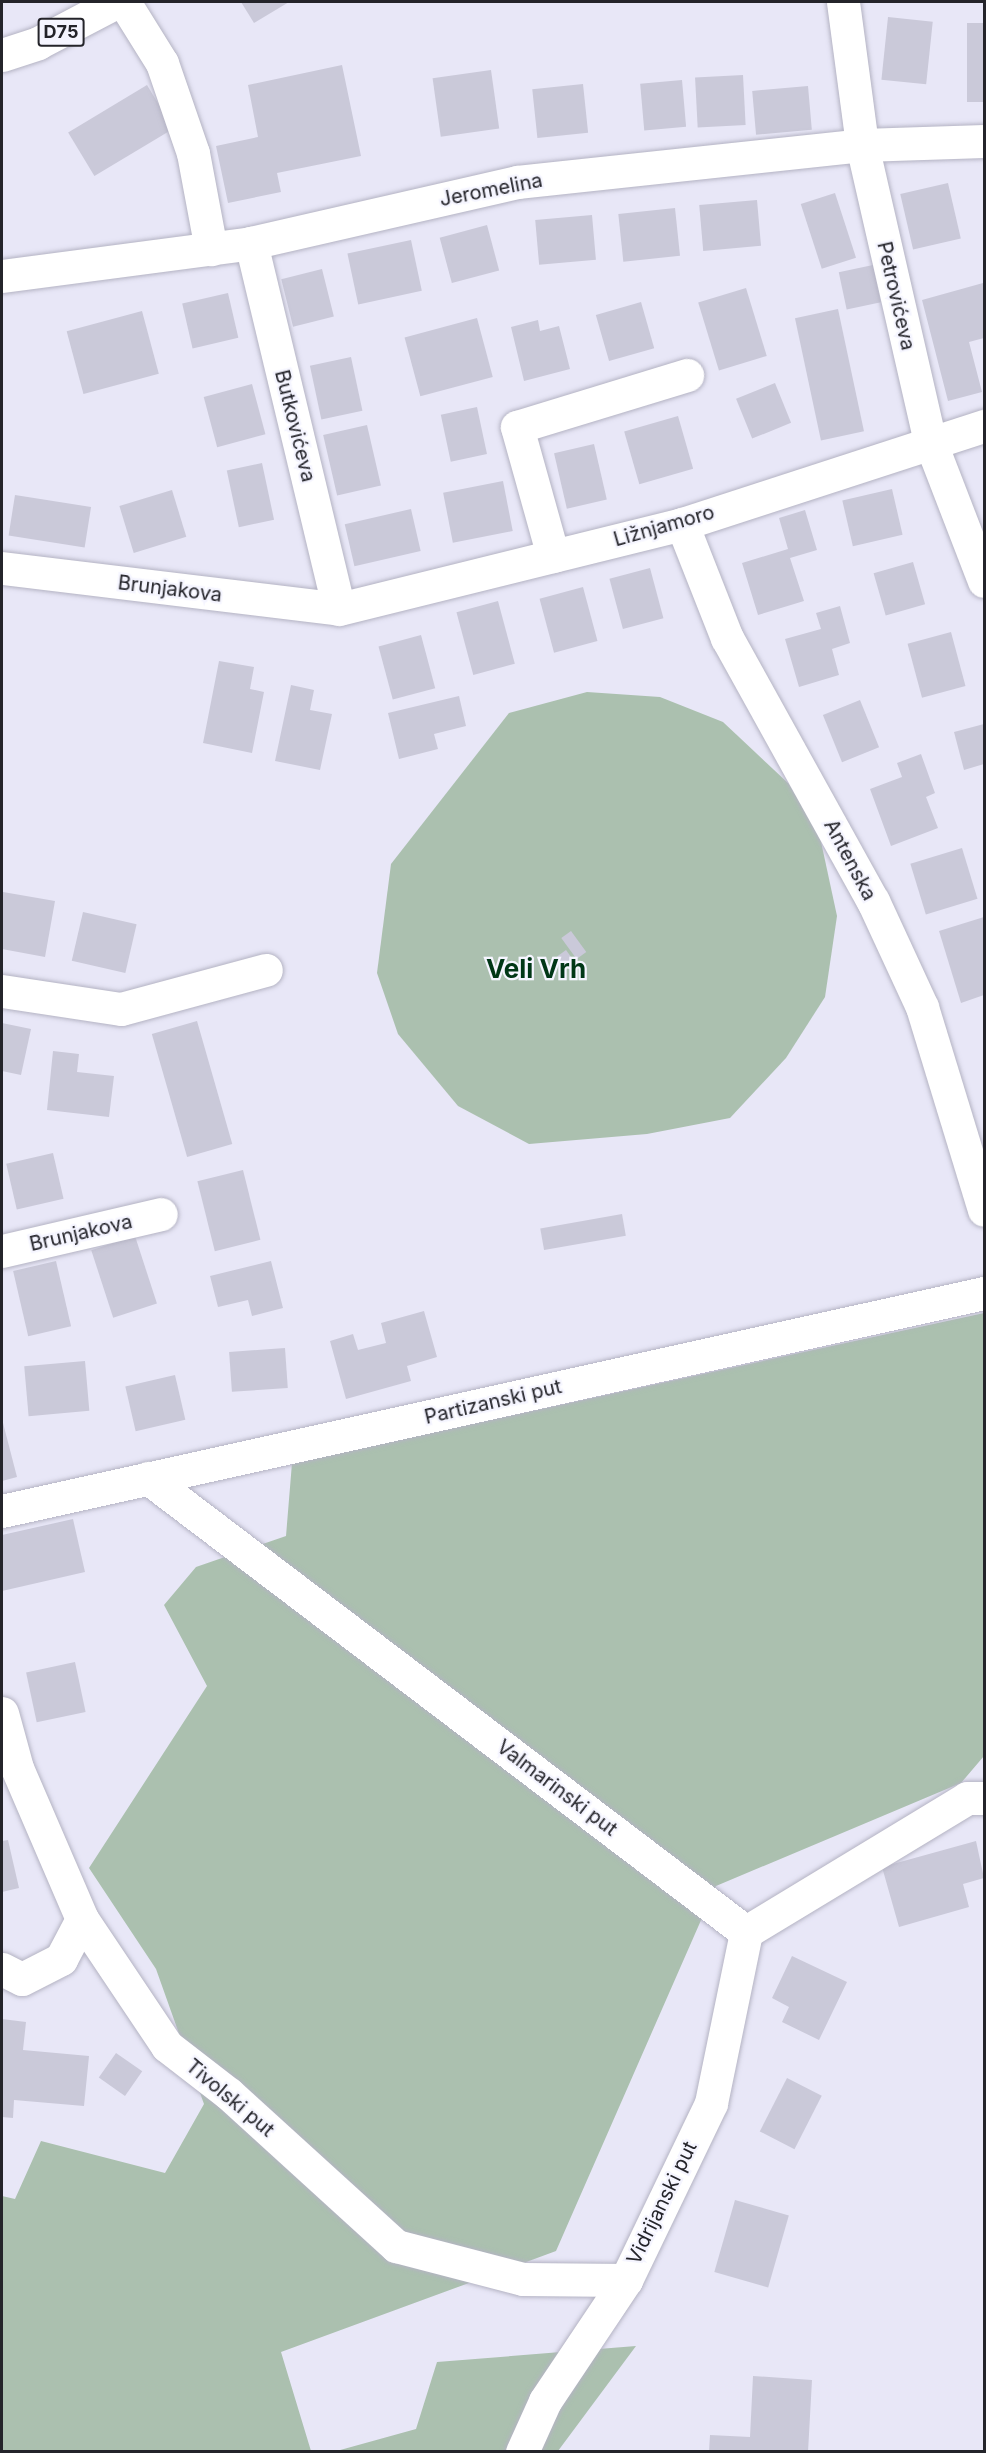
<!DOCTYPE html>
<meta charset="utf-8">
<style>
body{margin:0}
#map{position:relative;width:986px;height:2453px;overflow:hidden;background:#e8e7f7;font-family:Inter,sans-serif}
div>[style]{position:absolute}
.green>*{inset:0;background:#abc0af}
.building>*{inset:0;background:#cac9d9;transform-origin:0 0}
.roads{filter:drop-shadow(0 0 2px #b4b3c3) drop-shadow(0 0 2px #b4b3c3)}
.minor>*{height:33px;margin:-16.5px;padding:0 16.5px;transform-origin:16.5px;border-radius:16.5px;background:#fff}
.major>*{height:33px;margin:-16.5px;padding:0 16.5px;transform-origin:16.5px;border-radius:16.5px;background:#fff}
span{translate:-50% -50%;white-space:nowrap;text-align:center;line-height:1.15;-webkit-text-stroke:4.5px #f5f5ff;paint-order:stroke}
.shield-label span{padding:2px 4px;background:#f5f5ff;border:2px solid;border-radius:4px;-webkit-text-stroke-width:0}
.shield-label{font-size:18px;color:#24242a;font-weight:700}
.street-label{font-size:20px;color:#24242a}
.district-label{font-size:26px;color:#003716;font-weight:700}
.frame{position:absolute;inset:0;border:3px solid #24242a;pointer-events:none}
</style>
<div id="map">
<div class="green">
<div style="clip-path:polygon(587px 692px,660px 697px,723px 722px,789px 784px,820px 837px,837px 916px,825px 997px,786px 1058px,730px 1118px,647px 1134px,529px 1144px,458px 1106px,398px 1034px,377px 973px,391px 864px,509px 713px)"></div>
<div style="clip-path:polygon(984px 1313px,984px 1756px,961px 1783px,716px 1886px,556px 2251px,281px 2352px,311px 2451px,2px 2451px,2px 2196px,15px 2199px,41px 2141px,165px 2173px,204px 2104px,156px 1969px,89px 1868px,207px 1686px,164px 1605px,196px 1567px,286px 1536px,292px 1463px)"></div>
<div style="clip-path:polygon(636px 2346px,558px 2451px,333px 2452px,416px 2429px,437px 2362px)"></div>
</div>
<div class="building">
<div style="clip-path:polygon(241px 2px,289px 2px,254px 23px)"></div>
<div style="left:888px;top:17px;width:45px;height:63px;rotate:6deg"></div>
<div style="left:967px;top:23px;width:17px;height:79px"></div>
<div style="clip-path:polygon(342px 65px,361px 156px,277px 173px,281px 192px,228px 203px,216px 146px,258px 137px,248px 85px)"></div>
<div style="left:491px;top:70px;width:59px;height:59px;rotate:82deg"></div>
<div style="left:743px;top:75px;width:50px;height:48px;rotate:87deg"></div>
<div style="left:682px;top:80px;width:47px;height:42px;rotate:85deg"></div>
<div style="left:583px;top:84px;width:49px;height:51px;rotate:84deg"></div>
<div style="left:147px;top:85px;width:51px;height:92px;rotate:59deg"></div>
<div style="left:808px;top:86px;width:44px;height:56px;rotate:85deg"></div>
<div style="left:948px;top:183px;width:57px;height:49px;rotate:77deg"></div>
<div style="left:835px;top:193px;width:68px;height:36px;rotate:72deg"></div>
<div style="left:757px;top:200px;width:46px;height:58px;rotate:85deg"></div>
<div style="left:675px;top:208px;width:48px;height:57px;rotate:84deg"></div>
<div style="left:592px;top:215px;width:45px;height:57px;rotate:85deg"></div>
<div style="left:487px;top:225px;width:47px;height:49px;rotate:75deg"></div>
<div style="left:411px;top:240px;width:52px;height:65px;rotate:78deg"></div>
<div style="left:873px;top:265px;width:38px;height:35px;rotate:78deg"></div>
<div style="left:322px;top:269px;width:49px;height:42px;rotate:76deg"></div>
<div style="clip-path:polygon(983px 283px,984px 338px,969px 342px,982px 392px,948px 401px,922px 300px)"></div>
<div style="left:746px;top:288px;width:71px;height:50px;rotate:73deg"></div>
<div style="left:228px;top:293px;width:46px;height:47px;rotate:77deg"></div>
<div style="left:641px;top:302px;width:48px;height:47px;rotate:74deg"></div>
<div style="left:838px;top:309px;width:125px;height:44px;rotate:78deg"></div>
<div style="left:142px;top:311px;width:65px;height:78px;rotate:75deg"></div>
<div style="left:477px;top:318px;width:61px;height:75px;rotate:75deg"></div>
<div style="clip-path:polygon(538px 320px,540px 331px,559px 326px,570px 369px,524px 381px,511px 327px)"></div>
<div style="left:351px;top:357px;width:55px;height:42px;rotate:78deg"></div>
<div style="left:775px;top:383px;width:43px;height:42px;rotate:68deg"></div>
<div style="left:252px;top:384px;width:52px;height:50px;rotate:75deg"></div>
<div style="left:477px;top:407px;width:48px;height:37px;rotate:78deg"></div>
<div style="left:678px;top:416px;width:55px;height:56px;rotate:74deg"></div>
<div style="left:367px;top:425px;width:62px;height:45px;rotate:77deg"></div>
<div style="left:594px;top:444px;width:57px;height:41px;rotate:77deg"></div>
<div style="left:262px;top:463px;width:58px;height:36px;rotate:78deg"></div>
<div style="left:503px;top:481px;width:51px;height:61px;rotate:79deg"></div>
<div style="left:892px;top:489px;width:47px;height:51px;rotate:77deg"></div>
<div style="left:172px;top:490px;width:49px;height:55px;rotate:73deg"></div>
<div style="left:15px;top:495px;width:77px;height:41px;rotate:9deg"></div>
<div style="left:411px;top:509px;width:43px;height:68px;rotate:77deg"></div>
<div style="clip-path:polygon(805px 510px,817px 550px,790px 558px,804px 601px,758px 615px,742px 563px,788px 549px,779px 518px)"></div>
<div style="left:913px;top:562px;width:44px;height:41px;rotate:74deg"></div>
<div style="left:650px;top:568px;width:52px;height:42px;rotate:75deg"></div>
<div style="left:583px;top:587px;width:56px;height:45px;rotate:75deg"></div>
<div style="left:498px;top:601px;width:65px;height:43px;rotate:75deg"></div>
<div style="clip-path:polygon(840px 606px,850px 643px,832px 649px,839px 675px,799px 687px,785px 639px,821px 629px,816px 613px)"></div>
<div style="left:951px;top:632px;width:56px;height:45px;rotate:75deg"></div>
<div style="left:421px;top:635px;width:55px;height:44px;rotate:75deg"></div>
<div style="clip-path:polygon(219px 661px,254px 667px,250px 689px,264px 692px,252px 753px,203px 743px)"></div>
<div style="clip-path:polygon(291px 685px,314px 690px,310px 710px,332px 714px,320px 770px,275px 761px)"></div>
<div style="clip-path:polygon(459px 696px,466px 726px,434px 734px,438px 749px,399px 759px,388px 713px)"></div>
<div style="left:860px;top:700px;width:51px;height:40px;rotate:68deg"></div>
<div style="clip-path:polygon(984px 724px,984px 764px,964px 770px,954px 732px)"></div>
<div style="clip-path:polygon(921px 754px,935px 793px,926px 797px,938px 828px,891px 846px,870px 789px,902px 777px,897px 763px)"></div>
<div style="left:962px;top:848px;width:53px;height:54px;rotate:73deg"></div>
<div style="clip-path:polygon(3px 892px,55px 901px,45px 957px,2px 949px)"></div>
<div style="left:83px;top:912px;width:55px;height:50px;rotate:13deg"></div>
<div style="clip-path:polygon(984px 917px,984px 995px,961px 1003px,939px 931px)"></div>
<div style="left:571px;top:931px;width:26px;height:12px;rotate:54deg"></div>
<div style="left:566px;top:950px;width:14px;height:11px;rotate:54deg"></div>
<div style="left:197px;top:1021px;width:128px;height:47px;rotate:74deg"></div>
<div style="clip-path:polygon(2px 1023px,31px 1029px,21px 1075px,2px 1071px)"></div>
<div style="clip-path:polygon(53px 1051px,79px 1054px,77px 1072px,114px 1076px,109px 1117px,47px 1110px)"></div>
<div style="left:53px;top:1153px;width:47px;height:48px;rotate:77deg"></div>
<div style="left:243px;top:1170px;width:72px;height:47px;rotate:76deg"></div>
<div style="left:622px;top:1214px;width:22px;height:83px;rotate:80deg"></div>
<div style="left:135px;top:1236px;width:71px;height:46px;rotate:72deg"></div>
<div style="left:56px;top:1261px;width:67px;height:44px;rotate:77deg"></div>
<div style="clip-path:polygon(271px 1261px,283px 1308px,252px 1316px,248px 1300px,218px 1307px,210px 1276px)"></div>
<div style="clip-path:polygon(424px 1311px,437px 1357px,407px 1366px,411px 1381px,346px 1399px,330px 1341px,353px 1334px,358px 1350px,386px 1343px,381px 1323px)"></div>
<div style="left:285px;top:1348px;width:40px;height:56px;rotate:86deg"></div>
<div style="left:85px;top:1361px;width:50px;height:61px;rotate:85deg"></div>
<div style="left:175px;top:1375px;width:46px;height:51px;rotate:77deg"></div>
<div style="clip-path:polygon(2px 1419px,17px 1477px,2px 1481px)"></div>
<div style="clip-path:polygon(73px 1519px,85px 1572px,2px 1591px,2px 1535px)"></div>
<div style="left:75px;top:1662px;width:51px;height:50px;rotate:78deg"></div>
<div style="clip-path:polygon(8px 1840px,19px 1888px,2px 1892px,2px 1841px)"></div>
<div style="clip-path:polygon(976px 1841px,984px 1878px,963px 1884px,969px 1907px,899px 1927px,882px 1867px)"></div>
<div style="clip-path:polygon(792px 1956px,847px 1982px,819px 2040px,782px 2022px,789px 2007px,772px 1998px)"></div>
<div style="clip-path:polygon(2px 2019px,26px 2022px,23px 2050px,89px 2056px,84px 2106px,14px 2100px,13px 2118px,2px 2117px)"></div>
<div style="left:116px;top:2053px;width:32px;height:30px;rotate:35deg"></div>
<div style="left:787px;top:2078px;width:39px;height:60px;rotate:27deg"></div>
<div style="left:735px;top:2200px;width:56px;height:75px;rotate:16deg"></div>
<div style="clip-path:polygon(753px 2376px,812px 2380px,808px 2452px,709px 2452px,710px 2435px,750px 2437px)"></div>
</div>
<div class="roads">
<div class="minor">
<div style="left:124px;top:2px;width:72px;rotate:58.1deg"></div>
<div style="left:162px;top:63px;width:95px;rotate:71deg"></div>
<div style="left:193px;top:153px;width:98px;rotate:79.4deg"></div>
<div style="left:843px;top:2px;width:144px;rotate:82.4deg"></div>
<div style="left:862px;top:145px;width:304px;rotate:77.1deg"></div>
<div style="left:930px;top:441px;width:150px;rotate:68.9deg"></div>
<div style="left:251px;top:243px;width:376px;rotate:76.5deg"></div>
<div style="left:2px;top:276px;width:251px;rotate:-7.5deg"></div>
<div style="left:251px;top:243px;width:273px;rotate:-12.9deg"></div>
<div style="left:517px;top:182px;width:347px;rotate:-6.1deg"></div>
<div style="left:862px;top:145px;width:122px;rotate:-1.9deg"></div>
<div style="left:682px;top:524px;width:123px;rotate:68.5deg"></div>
<div style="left:727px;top:638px;width:301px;rotate:61deg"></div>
<div style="left:873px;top:901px;width:117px;rotate:65.2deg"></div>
<div style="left:922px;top:1007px;width:212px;rotate:73deg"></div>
<div style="left:553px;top:556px;width:134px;rotate:-105.6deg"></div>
<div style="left:517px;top:427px;width:178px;rotate:-17deg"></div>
<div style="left:2px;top:568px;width:339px;rotate:6.9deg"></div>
<div style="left:339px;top:609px;width:353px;rotate:-13.9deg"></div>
<div style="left:682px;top:524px;width:318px;rotate:-18deg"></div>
<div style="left:2px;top:991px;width:120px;rotate:8.6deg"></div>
<div style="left:121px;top:1009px;width:150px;rotate:-15.1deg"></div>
<div style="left:2px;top:1251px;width:163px;rotate:-13.1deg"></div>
<div style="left:148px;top:1478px;width:751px;rotate:37.21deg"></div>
<div style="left:746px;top:1932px;width:258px;rotate:-31.2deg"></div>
<div style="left:967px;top:1798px;width:17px"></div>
<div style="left:2px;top:1511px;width:1006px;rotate:-12.52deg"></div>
<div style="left:2px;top:1713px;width:57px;rotate:74.7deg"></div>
<div style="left:17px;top:1768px;width:164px;rotate:66.7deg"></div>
<div style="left:82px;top:1919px;width:153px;rotate:56.2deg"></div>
<div style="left:167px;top:2046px;width:78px;rotate:37.7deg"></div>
<div style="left:229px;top:2094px;width:226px;rotate:42.3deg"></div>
<div style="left:396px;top:2246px;width:131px;rotate:14.6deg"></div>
<div style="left:523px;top:2279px;width:103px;rotate:0.6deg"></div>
<div style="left:2px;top:1969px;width:22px;rotate:27deg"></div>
<div style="left:22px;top:1979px;width:44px;rotate:-27.1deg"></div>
<div style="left:61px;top:1959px;width:45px;rotate:-62.3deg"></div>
<div style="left:522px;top:2452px;width:56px;rotate:-65.7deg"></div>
<div style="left:545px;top:2401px;width:146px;rotate:-56.2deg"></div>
<div style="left:626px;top:2280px;width:196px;rotate:-64.3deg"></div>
<div style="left:711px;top:2103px;width:175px;rotate:-78.4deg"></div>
</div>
<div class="major">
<div style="left:2px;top:55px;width:38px;rotate:-18deg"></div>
<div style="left:38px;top:43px;width:88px;rotate:-27.7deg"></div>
</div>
</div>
<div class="shield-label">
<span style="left:61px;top:32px">D75</span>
</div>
<div class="street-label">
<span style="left:491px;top:190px;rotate:-11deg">Jeromelina</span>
<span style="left:896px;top:296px;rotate:77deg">Petrovićeva</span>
<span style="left:295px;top:426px;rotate:76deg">Butkovićeva</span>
<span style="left:664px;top:526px;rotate:-16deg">Ližnjamoro</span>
<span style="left:170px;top:589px;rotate:7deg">Brunjakova</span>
<span style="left:850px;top:860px;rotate:62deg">Antenska</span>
<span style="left:81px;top:1233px;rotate:-13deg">Brunjakova</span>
<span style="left:493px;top:1402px;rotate:-13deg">Partizanski put</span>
<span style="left:557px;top:1788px;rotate:37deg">Valmarinski put</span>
<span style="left:230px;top:2098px;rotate:40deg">Tivolski put</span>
<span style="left:662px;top:2203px;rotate:-64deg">Vidrijanski put</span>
</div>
<div class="district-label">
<span style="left:536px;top:969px">Veli Vrh</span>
</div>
<div class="frame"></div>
</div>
